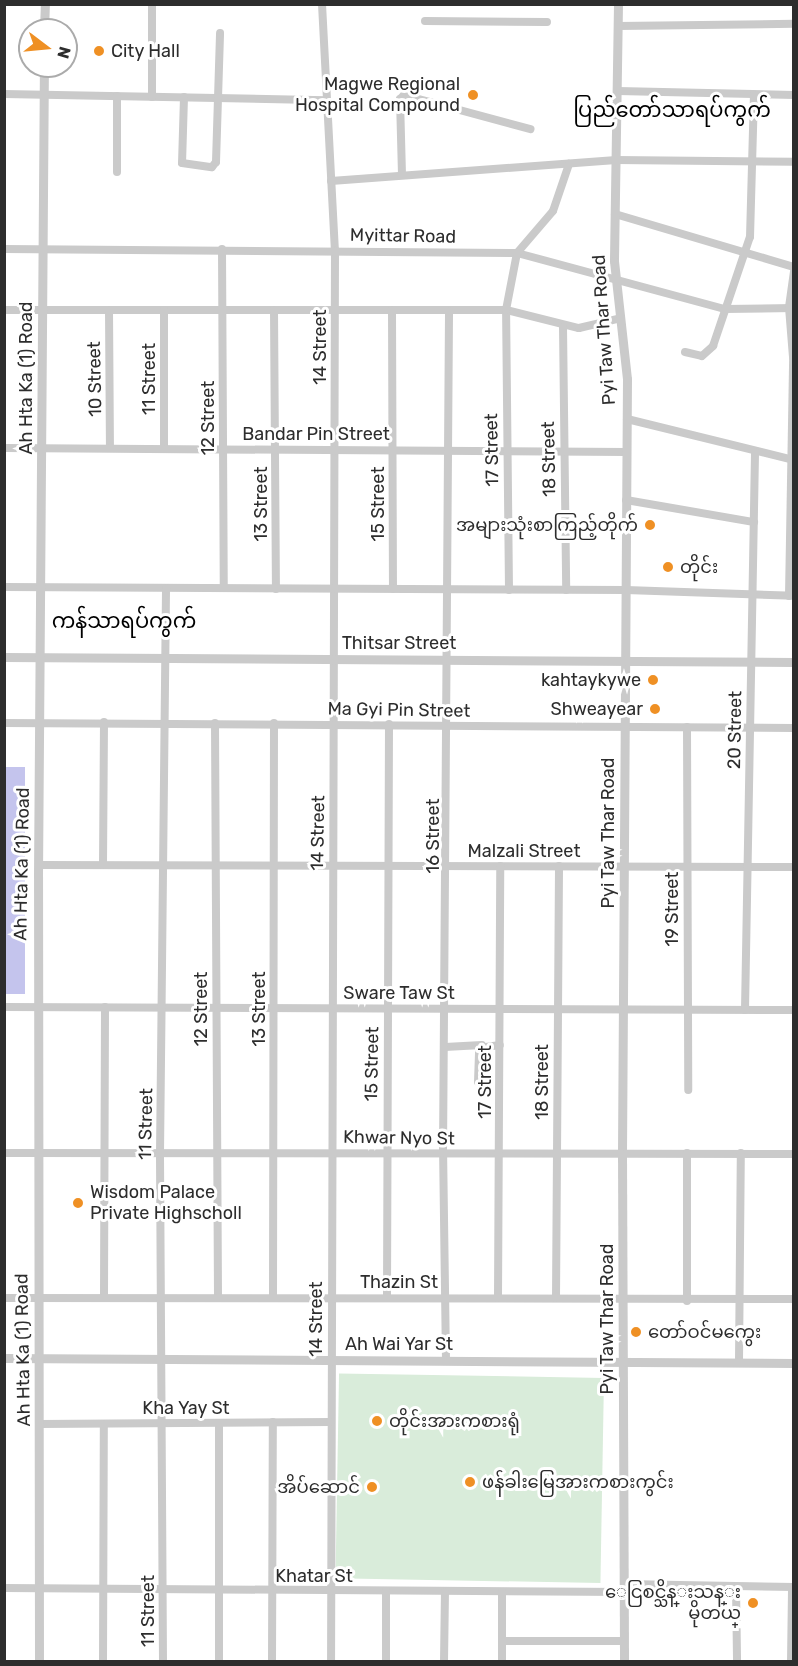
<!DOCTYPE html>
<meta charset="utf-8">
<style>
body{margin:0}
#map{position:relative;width:798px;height:1666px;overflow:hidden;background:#fff;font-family:Rubik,"Noto Sans Myanmar",sans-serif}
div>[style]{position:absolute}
.green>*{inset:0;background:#d9ecda;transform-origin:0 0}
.water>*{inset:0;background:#c4c4ed;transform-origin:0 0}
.minor>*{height:8px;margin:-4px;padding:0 4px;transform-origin:4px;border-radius:4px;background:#cacaca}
.tertiary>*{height:9px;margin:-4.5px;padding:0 4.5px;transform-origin:4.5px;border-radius:4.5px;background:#cacaca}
.dots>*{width:16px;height:16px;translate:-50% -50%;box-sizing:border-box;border:3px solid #fff;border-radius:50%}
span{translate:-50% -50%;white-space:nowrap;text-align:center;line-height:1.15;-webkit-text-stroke:6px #fff;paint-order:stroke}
.poi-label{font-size:18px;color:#2d2d2d}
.left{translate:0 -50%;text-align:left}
.right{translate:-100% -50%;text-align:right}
.street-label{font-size:18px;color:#2d2d2d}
.quarter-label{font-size:21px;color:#000}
.frame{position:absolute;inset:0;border:6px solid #2d2d2d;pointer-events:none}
.north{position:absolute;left:18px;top:18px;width:60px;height:60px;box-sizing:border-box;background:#fff;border:2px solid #ababab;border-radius:50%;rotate:106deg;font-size:16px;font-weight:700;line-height:24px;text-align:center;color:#2d2d2d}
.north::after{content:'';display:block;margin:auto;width:21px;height:27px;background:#ef9024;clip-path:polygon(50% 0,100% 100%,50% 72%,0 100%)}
</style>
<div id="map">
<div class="green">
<div style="left:604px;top:1378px;width:205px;height:265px;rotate:91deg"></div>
</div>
<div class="water">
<div style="left:5px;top:767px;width:20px;height:227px"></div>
</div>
<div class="minor">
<div style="left:322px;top:4px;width:246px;rotate:87deg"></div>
<div style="left:335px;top:250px;width:1412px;rotate:90.16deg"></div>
<div style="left:425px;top:21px;width:122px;rotate:0.5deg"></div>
<div style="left:618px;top:26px;width:176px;rotate:-0.7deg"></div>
<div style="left:618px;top:91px;width:176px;rotate:1.3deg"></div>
<div style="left:4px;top:94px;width:322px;rotate:1.1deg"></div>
<div style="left:152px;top:97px;width:93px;rotate:-90deg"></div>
<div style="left:184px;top:97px;width:66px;rotate:91.7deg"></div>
<div style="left:182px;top:163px;width:30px;rotate:8deg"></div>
<div style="left:212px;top:167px;width:6px;rotate:-51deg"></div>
<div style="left:216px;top:162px;width:129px;rotate:-88.2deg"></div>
<div style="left:117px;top:172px;width:76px;rotate:-90deg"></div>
<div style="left:402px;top:175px;width:76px;rotate:-91.5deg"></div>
<div style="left:400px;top:99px;width:6px;rotate:-45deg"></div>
<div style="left:404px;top:95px;width:131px;rotate:15.1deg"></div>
<div style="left:331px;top:181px;width:286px;rotate:-4.2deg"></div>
<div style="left:616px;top:160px;width:178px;rotate:0.6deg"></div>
<div style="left:615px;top:214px;width:187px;rotate:16.5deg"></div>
<div style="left:4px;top:249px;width:513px;rotate:0.45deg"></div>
<div style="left:517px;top:253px;width:215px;rotate:15.1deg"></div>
<div style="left:725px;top:309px;width:69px;rotate:-0.8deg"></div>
<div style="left:222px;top:249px;width:339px;rotate:89.7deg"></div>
<div style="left:4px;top:310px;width:502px"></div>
<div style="left:506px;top:310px;width:75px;rotate:13.9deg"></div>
<div style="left:579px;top:328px;width:43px;rotate:-13.4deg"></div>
<div style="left:109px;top:310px;width:138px;rotate:89.6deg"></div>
<div style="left:164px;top:310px;width:138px;rotate:90deg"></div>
<div style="left:274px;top:310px;width:279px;rotate:89.6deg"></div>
<div style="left:392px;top:310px;width:279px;rotate:89.8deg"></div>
<div style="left:563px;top:327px;width:263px;rotate:89.3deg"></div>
<div style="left:685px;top:352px;width:17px;rotate:13deg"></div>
<div style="left:702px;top:356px;width:15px;rotate:-42deg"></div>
<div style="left:713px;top:346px;width:115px;rotate:-71.3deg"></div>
<div style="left:750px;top:237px;width:142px;rotate:-88.4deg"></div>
<div style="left:627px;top:419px;width:168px;rotate:13.8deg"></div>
<div style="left:4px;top:448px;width:623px;rotate:0.37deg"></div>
<div style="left:626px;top:500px;width:130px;rotate:9.8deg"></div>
<div style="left:4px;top:587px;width:622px;rotate:0.28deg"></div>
<div style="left:626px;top:590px;width:168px;rotate:2deg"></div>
<div style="left:509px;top:590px;width:280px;rotate:-90.6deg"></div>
<div style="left:506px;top:310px;width:58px;rotate:-79.1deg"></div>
<div style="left:517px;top:253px;width:55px;rotate:-49.4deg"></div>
<div style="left:553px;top:211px;width:50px;rotate:-71.2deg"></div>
<div style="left:789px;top:596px;width:239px;rotate:-89deg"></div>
<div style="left:793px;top:357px;width:50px;rotate:-94.6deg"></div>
<div style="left:789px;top:307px;width:37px;rotate:-82deg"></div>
<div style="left:4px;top:723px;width:790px;rotate:0.36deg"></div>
<div style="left:215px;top:723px;width:573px;rotate:89.7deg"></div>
<div style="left:687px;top:727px;width:363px;rotate:89.8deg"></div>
<div style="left:39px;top:865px;width:755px;rotate:0.15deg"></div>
<div style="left:103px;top:865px;width:143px;rotate:-89.6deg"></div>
<div style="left:4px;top:1007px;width:790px;rotate:0.22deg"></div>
<div style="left:745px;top:1010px;width:558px;rotate:-88.97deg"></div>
<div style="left:445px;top:1047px;width:37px;rotate:-3deg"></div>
<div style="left:478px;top:1082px;width:34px;rotate:-88deg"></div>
<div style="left:479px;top:1048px;width:21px;rotate:-8deg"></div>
<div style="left:4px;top:1153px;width:790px;rotate:0.07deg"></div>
<div style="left:104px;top:1296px;width:289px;rotate:-89.8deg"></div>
<div style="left:273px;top:1296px;width:573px;rotate:-89.9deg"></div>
<div style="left:387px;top:1297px;width:573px;rotate:-89.8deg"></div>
<div style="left:4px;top:1298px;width:790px;rotate:0.07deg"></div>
<div style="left:498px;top:1298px;width:432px;rotate:-89.7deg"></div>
<div style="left:556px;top:1298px;width:432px;rotate:-89.6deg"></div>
<div style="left:687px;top:1301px;width:148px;rotate:-90deg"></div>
<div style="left:446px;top:1361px;width:208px;rotate:-90.8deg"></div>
<div style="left:443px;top:1153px;width:842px;rotate:-89.59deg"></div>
<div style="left:739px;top:1362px;width:209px;rotate:-89.5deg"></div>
<div style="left:219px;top:1423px;width:239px;rotate:90deg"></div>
<div style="left:40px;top:1424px;width:291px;rotate:-0.4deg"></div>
<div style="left:624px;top:1584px;width:170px;rotate:1deg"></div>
<div style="left:736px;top:1586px;width:76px;rotate:89.2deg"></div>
<div style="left:4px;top:1588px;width:620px;rotate:0.37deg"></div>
<div style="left:386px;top:1591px;width:71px;rotate:90deg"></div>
<div style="left:502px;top:1641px;width:122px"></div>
<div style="left:103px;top:1662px;width:238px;rotate:-89.8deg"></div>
<div style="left:163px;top:1662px;width:508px;rotate:-90.34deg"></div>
<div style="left:160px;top:1154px;width:566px;rotate:-89.39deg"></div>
<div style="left:272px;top:1662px;width:240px;rotate:-89.8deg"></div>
<div style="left:444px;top:1662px;width:70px;rotate:-89.2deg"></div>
<div style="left:502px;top:1662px;width:70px;rotate:-90deg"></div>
<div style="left:791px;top:1662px;width:75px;rotate:-89.2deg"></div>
</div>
<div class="tertiary">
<div style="left:618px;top:4px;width:257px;rotate:90.9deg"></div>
<div style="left:614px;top:261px;width:119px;rotate:83.7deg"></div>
<div style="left:627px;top:379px;width:775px;rotate:90.37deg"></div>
<div style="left:622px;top:1154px;width:508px;rotate:89.77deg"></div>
<div style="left:44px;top:30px;width:26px;rotate:-88deg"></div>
<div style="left:4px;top:657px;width:790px;rotate:0.36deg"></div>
<div style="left:4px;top:1358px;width:790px;rotate:0.36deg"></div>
<div style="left:39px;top:1662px;width:786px;rotate:-90.07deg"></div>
<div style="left:38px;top:876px;width:810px;rotate:-89.58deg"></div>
</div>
<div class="dots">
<div style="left:99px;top:51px;background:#ef9024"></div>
<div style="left:473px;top:95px;background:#ef9024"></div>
<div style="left:650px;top:525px;background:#ef9024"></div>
<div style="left:668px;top:567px;background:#ef9024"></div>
<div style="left:653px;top:680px;background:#ef9024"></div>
<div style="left:655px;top:709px;background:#ef9024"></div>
<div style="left:78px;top:1203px;background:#ef9024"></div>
<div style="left:636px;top:1332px;background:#ef9024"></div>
<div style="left:377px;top:1421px;background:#ef9024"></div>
<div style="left:470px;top:1482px;background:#ef9024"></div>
<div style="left:372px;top:1487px;background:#ef9024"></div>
<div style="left:753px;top:1603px;background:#ef9024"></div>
</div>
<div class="poi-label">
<span class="left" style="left:111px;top:51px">City Hall</span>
<span class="right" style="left:460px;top:95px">Magwe Regional<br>Hospital Compound</span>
<span class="right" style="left:638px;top:525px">အများသုံးစာကြည့်တိုက်</span>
<span class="left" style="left:680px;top:567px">တိုင်း</span>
<span class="right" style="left:641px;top:680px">kahtaykywe</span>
<span class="right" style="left:643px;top:709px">Shweayear</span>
<span class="left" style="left:90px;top:1203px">Wisdom Palace<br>Private Highscholl</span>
<span class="left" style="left:648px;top:1332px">တော်ဝင်မကွေး</span>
<span class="left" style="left:389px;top:1421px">တိုင်းအားကစားရုံ</span>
<span class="left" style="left:482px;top:1482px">ဖန်ခါးမြေအားကစားကွင်း</span>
<span class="right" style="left:360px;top:1487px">အိပ်ဆောင်</span>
<span class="right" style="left:741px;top:1603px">ေငြစင္သိန္းသန္း<br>မိုတယ္</span>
</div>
<div class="street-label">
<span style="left:403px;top:236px;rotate:1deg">Myittar Road</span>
<span style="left:604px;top:330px;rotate:-94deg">Pyi Taw Thar Road</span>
<span style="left:320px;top:347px;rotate:-90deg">14 Street</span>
<span style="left:26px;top:378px;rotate:-90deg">Ah Hta Ka (1) Road</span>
<span style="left:95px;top:379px;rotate:-91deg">10 Street</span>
<span style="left:149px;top:379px;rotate:-90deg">11 Street</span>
<span style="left:208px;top:418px;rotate:-90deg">12 Street</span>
<span style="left:316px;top:434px">Bandar Pin Street</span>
<span style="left:492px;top:450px;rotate:-91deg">17 Street</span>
<span style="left:549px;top:459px;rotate:-91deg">18 Street</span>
<span style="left:261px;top:504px;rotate:-90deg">13 Street</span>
<span style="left:378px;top:504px;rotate:-90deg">15 Street</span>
<span style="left:399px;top:643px">Thitsar Street</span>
<span style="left:399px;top:710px;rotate:1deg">Ma Gyi Pin Street</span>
<span style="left:735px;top:730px;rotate:-89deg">20 Street</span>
<span style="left:318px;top:833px;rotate:-89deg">14 Street</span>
<span style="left:608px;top:833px;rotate:-90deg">Pyi Taw Thar Road</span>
<span style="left:433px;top:836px;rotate:-90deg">16 Street</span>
<span style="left:524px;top:851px">Malzali Street</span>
<span style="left:22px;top:864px;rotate:-89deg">Ah Hta Ka (1) Road</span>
<span style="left:672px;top:909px;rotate:-90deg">19 Street</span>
<span style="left:399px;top:993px">Sware Taw St</span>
<span style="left:201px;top:1009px;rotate:-90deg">12 Street</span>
<span style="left:259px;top:1009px;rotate:-90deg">13 Street</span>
<span style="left:372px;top:1064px;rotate:-89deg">15 Street</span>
<span style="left:485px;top:1082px;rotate:-90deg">17 Street</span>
<span style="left:542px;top:1082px;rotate:-90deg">18 Street</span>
<span style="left:146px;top:1124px;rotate:-89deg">11 Street</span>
<span style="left:399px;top:1138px;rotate:1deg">Khwar Nyo St</span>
<span style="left:399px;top:1282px">Thazin St</span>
<span style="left:316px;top:1319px;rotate:-90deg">14 Street</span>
<span style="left:607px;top:1319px;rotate:-90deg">Pyi Taw Thar Road</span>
<span style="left:399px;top:1344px">Ah Wai Yar St</span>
<span style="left:23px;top:1350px;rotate:-91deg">Ah Hta Ka (1) Road</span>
<span style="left:186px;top:1408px">Kha Yay St</span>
<span style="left:314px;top:1576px">Khatar St</span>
<span style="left:148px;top:1611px;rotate:-90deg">11 Street</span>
</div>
<div class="quarter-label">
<span style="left:672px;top:110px">ပြည်တော်သာရပ်ကွက်</span>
<span style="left:124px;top:621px">ကန်သာရပ်ကွက်</span>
</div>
<div class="frame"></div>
<div class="north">N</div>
</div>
